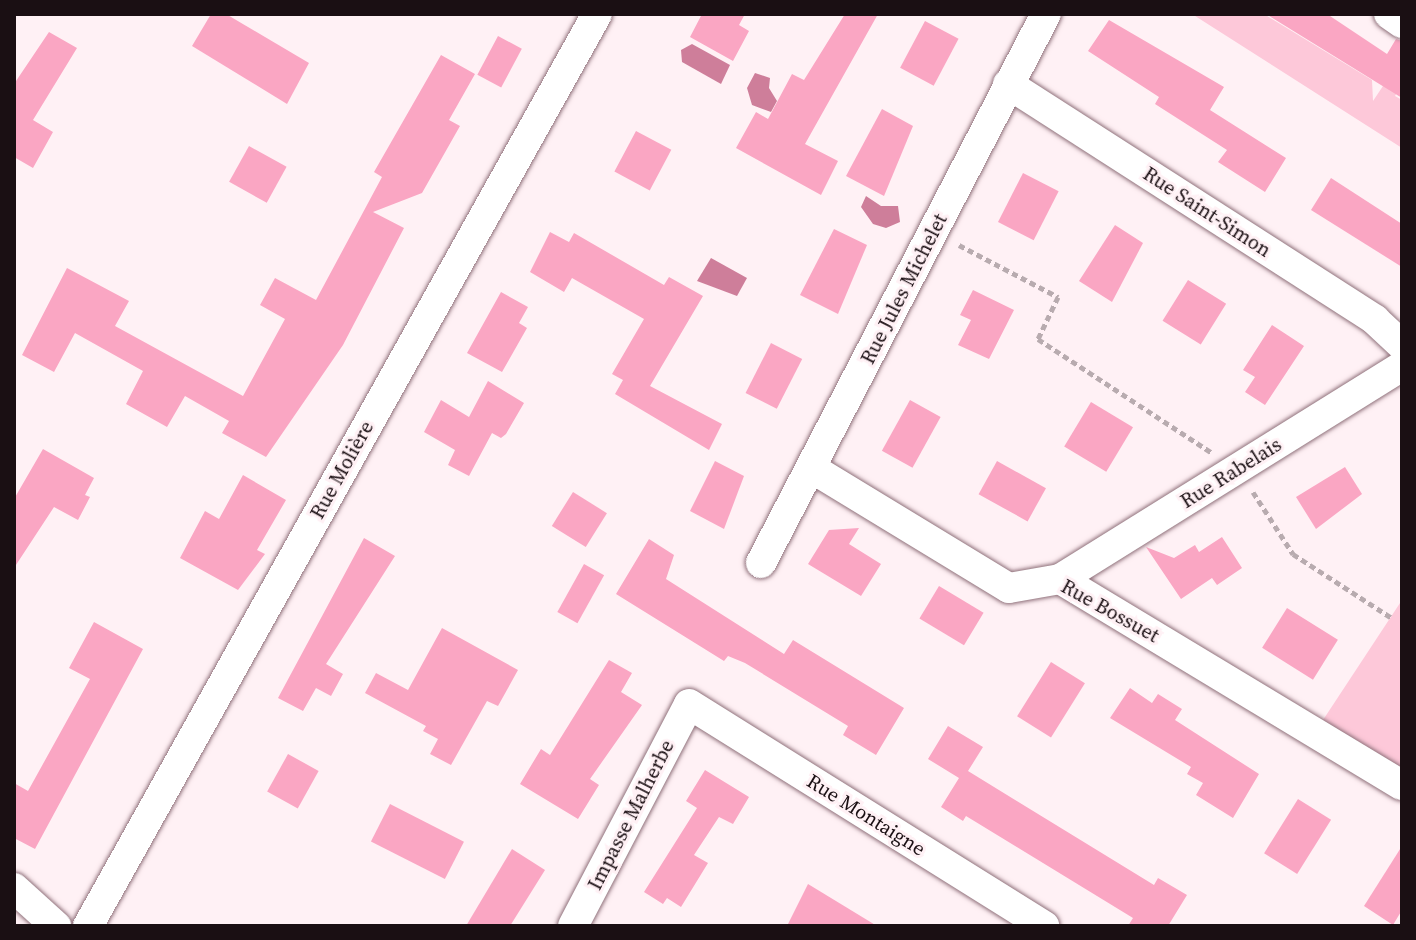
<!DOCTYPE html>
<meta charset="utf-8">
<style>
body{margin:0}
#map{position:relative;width:1416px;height:940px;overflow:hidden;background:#fff1f5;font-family:"Source Serif 4",serif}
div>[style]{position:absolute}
.green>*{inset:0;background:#fdc8d9}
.water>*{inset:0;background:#ce7e9a}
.building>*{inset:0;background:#faa6c3;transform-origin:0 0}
.path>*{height:5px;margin-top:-2.5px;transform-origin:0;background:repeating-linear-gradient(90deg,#b8abaf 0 6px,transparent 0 10px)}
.roads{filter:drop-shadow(0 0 2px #90717b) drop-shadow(0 0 2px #90717b)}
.minor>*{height:30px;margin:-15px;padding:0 15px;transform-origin:15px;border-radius:15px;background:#fff}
span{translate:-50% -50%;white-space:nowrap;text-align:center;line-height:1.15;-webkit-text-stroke:6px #fff1f5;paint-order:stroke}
.street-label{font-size:20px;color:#1a0f13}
.frame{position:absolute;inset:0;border:16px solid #1a0f13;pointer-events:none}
</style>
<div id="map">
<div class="green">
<div style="clip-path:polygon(1192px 14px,1264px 14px,1372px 80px,1373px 101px,1391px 74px,1402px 84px,1395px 96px,1402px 100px,1402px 148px)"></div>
<div style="clip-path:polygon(1402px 600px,1402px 764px,1400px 768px,1323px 720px)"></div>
</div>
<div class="water">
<div style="clip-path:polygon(692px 44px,730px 65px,721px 84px,682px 62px,681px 50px)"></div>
<div style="clip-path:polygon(755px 73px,770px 78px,769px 88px,777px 101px,771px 112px,752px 105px,747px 88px)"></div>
<div style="clip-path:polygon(866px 196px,881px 206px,898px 206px,900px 222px,886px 228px,873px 224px,861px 207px)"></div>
<div style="clip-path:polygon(711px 258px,747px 278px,737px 296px,697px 281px)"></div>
</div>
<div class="building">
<div style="clip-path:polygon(211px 14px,226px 14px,309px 63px,287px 104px,192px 46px)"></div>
<div style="clip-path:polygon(702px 14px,745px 14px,739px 25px,749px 31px,733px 61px,690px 37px)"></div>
<div style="clip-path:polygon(845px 14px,878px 14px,805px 144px,838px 161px,821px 195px,736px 148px,756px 112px,768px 119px,792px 74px,804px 80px)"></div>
<div style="clip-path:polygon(1266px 14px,1327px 14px,1387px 54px,1396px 39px,1402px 41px,1402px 98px)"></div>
<div style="clip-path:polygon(1109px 20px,1224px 87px,1210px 110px,1286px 158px,1265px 192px,1218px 162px,1227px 150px,1155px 104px,1159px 97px,1088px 51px)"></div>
<div style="left:925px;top:21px;width:38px;height:53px;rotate:28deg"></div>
<div style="clip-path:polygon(49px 32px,77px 48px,33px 120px,53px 132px,33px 168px,14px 157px,14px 84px)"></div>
<div style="left:498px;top:36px;width:27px;height:44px;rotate:28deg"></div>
<div style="clip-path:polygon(441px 55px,475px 74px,449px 120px,460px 126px,422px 193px,373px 212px,404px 228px,343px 345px,266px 457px,222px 433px,229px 421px,185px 396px,167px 427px,126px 404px,143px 371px,75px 333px,54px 372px,22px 355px,67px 268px,129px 301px,115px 326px,243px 396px,285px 319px,260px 305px,275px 278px,316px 300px,382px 177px,374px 172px)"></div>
<div style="clip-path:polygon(882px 109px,913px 126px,884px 196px,846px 176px)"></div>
<div style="left:636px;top:131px;width:40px;height:46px;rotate:28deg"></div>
<div style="left:249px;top:146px;width:43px;height:41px;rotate:29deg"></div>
<div style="left:1023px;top:173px;width:40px;height:55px;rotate:27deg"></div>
<div style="clip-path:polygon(1331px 178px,1402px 224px,1402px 267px,1311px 210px)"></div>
<div style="clip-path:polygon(1115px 225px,1143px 243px,1112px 302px,1079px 281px)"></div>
<div style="clip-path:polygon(834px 229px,867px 245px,838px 314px,800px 295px)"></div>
<div style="clip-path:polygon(550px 232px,569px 242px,574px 233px,664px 285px,669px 277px,703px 296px,650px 386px,722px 424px,709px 450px,615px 394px,623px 380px,612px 374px,644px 319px,572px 278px,564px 292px,530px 272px)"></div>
<div style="left:1188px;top:280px;width:45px;height:48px;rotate:32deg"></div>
<div style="clip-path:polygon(973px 290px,1014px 310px,989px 359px,958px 345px,971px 320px,960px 315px)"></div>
<div style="clip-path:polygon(501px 292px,528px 307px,519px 323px,527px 328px,502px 372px,467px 353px)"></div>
<div style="clip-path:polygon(1272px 325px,1304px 346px,1265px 405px,1245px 392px,1255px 377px,1243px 370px)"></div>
<div style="left:771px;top:343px;width:35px;height:56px;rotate:27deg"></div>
<div style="clip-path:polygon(488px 381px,524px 403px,506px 434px,501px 438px,492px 433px,469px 476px,448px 465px,455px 450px,424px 432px,441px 400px,469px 417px)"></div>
<div style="left:910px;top:400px;width:35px;height:58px;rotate:29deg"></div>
<div style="left:1091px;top:402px;width:49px;height:52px;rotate:31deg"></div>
<div style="clip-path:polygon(43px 449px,94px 478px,85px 495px,90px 497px,78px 520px,54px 507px,14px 568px,14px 499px)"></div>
<div style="clip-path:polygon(715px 461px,744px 476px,724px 529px,690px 511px)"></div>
<div style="left:997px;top:461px;width:56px;height:38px;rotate:29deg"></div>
<div style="clip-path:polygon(1345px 467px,1362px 494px,1316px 529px,1296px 497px)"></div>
<div style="clip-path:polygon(243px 475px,286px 500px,257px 550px,265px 554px,238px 590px,180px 558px,205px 511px,219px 519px)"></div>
<div style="left:573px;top:492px;width:40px;height:40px;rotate:32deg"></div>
<div style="clip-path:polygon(859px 528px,849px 544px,881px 564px,861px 596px,808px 564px,829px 530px)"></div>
<div style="clip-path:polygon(1222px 537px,1242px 568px,1217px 585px,1212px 578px,1181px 599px,1146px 547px,1174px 558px,1195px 545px,1199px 552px)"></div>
<div style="clip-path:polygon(364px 538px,395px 556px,326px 664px,343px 674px,331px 696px,316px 688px,303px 711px,278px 698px)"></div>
<div style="clip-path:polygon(649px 539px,674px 555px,666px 579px,784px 654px,793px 640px,904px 708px,876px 755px,843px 735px,848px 726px,745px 663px,728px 656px,724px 661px,616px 594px)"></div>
<div style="left:584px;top:564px;width:23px;height:55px;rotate:29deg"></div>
<div style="left:939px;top:586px;width:52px;height:38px;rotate:31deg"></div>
<div style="left:1287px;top:608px;width:60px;height:47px;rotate:32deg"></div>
<div style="clip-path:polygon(94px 622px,143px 649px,35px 849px,14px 838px,14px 783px,28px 791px,90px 679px,69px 668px)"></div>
<div style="clip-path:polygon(442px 628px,518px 670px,498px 706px,487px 701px,451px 765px,430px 754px,438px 739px,423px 731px,426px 726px,365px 693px,376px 673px,408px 690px)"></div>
<div style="clip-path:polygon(609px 660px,632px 673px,621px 692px,642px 705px,590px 779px,599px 785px,578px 819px,520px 784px,541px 749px,550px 755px)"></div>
<div style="left:1051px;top:662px;width:40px;height:64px;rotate:32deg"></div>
<div style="clip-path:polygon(1130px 688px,1152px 703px,1158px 694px,1182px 709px,1175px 720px,1259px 774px,1233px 818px,1196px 795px,1203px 783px,1187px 774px,1191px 767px,1110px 718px)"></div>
<div style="clip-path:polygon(948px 726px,983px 747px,968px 771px,1154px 885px,1158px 878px,1187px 895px,1168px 926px,1128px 926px,1133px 918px,966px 816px,963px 821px,941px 807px,959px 778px,928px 759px)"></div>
<div style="left:288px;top:754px;width:35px;height:43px;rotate:29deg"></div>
<div style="clip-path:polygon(705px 770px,749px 797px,733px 824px,719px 817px,694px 855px,708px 863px,681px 907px,667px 898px,663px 904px,644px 892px,697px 808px,686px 801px)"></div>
<div style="left:1298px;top:799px;width:39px;height:64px;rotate:32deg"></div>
<div style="left:390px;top:804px;width:83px;height:42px;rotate:27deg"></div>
<div style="clip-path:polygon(1402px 846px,1402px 910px,1393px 925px,1364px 906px)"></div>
<div style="clip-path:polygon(512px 849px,545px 870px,510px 926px,466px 926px)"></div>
<div style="clip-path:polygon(808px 884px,877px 926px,787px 926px)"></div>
</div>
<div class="path">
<div style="left:959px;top:245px;width:112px;rotate:27.7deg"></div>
<div style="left:1058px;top:297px;width:47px;rotate:115.5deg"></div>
<div style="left:1038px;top:339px;width:208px;rotate:33.2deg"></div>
<div style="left:1253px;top:492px;width:74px;rotate:57.2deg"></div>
<div style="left:1293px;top:554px;width:118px;rotate:32.9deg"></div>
</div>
<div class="roads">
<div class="minor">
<div style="left:1389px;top:14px;width:16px;rotate:35deg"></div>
<div style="left:1008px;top:84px;width:436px;rotate:32.7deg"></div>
<div style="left:1375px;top:320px;width:37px;rotate:43deg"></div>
<div style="left:813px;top:469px;width:229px;rotate:31.3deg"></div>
<div style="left:1009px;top:588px;width:52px;rotate:-10deg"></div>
<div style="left:1060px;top:579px;width:399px;rotate:31.1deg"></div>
<div style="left:761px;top:563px;width:619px;rotate:-62.57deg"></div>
<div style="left:1060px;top:579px;width:403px;rotate:-31.9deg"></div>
<div style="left:14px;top:888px;width:57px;rotate:42.1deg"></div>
<div style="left:88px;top:926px;width:1044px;rotate:-60.83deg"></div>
<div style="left:573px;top:926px;width:250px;rotate:-62.4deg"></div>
<div style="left:689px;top:704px;width:419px;rotate:32deg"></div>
</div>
</div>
<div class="street-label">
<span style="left:1207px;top:212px;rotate:33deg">Rue Saint-Simon</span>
<span style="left:904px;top:289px;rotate:-63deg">Rue Jules Michelet</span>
<span style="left:342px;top:470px;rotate:-61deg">Rue Molière</span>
<span style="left:1231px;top:473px;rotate:-32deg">Rue Rabelais</span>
<span style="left:1110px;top:611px;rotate:29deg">Rue Bossuet</span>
<span style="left:631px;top:815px;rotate:-63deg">Impasse Malherbe</span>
<span style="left:866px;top:815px;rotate:32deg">Rue Montaigne</span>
</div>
<div class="frame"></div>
</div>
